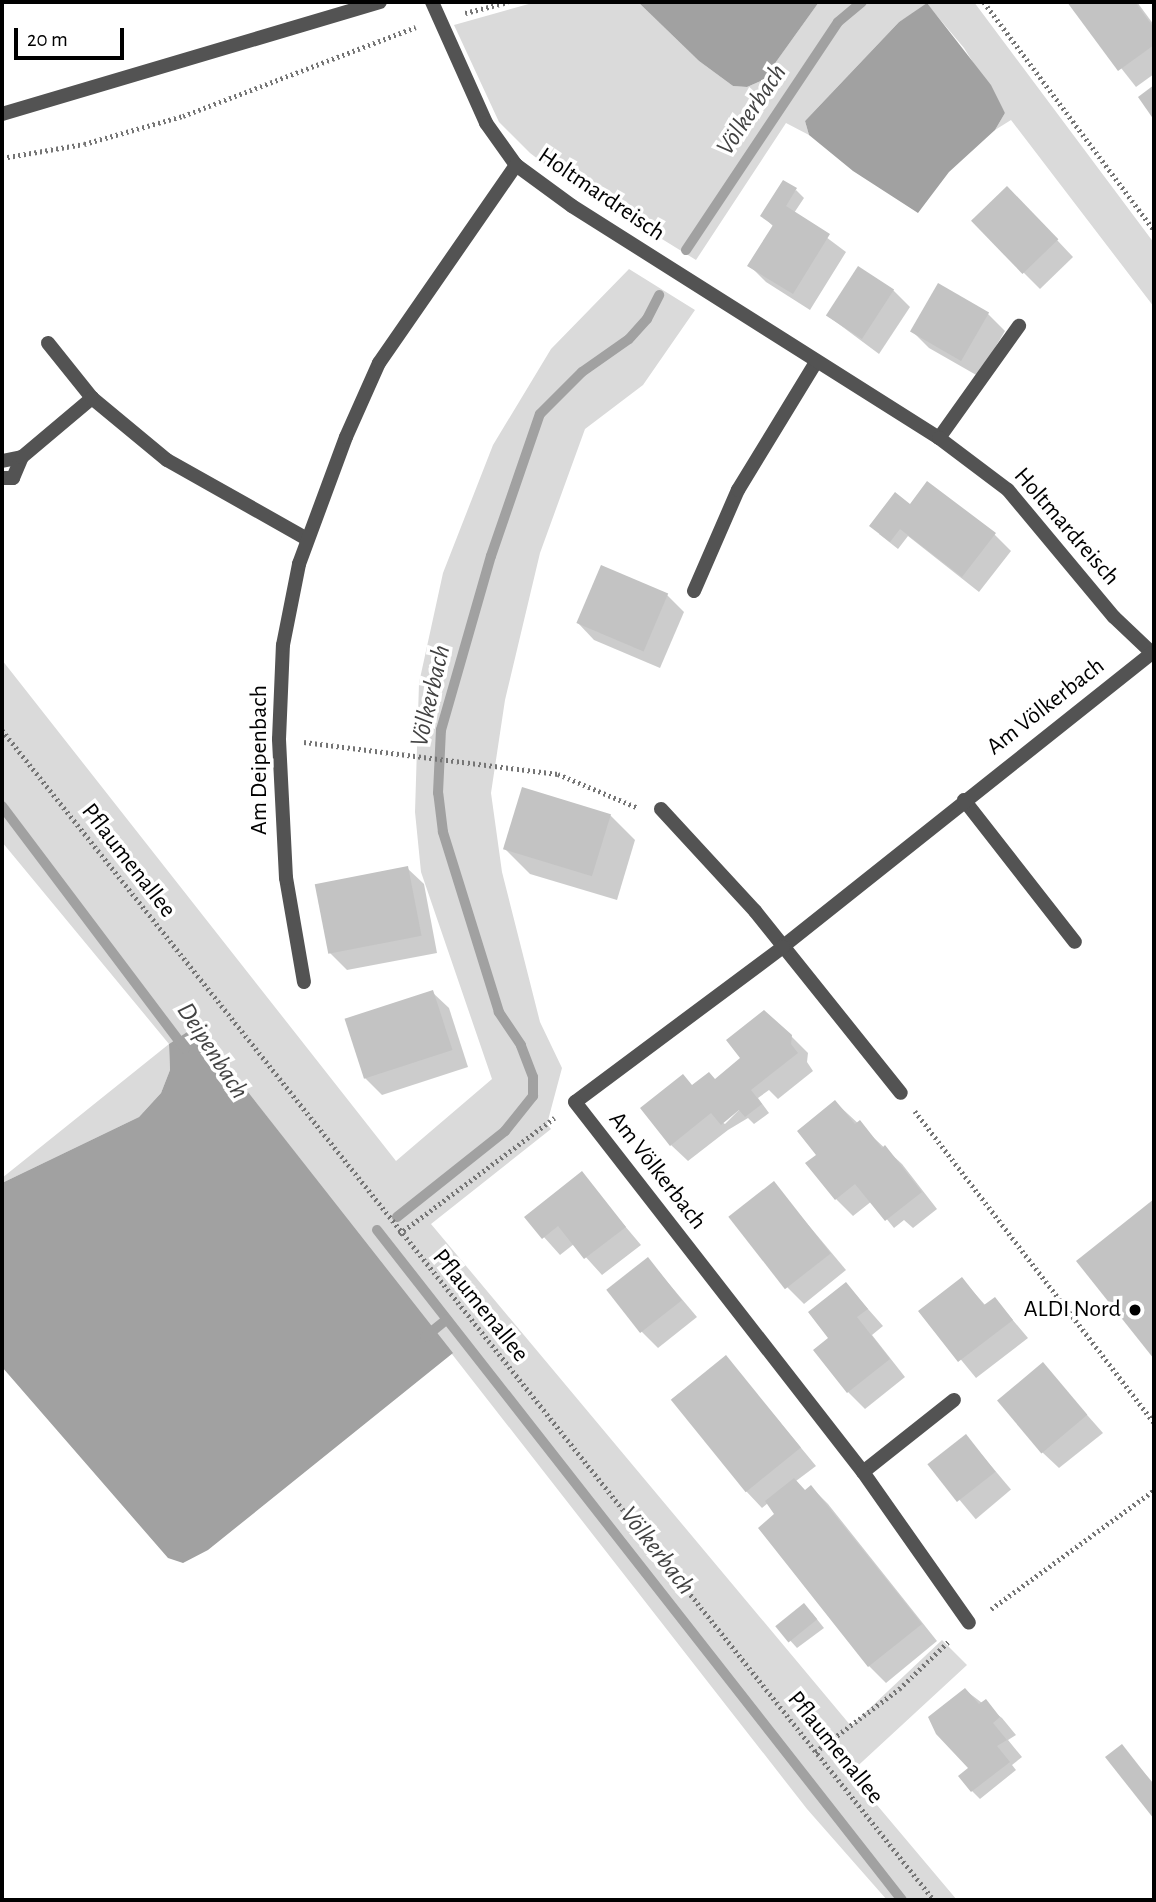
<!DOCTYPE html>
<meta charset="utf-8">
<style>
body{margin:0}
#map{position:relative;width:1156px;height:1902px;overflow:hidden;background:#fff;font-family:"Alegreya Sans",sans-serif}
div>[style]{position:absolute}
.green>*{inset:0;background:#dadada}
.water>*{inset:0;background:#a1a1a1}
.shadow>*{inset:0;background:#0003;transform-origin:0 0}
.stream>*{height:10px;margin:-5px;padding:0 5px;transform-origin:5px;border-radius:5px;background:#a1a1a1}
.building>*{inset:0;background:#c3c3c3;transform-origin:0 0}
.path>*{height:4.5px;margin-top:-2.25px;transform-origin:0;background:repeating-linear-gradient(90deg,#757575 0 2px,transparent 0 5.5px)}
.service>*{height:14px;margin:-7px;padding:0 7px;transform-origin:7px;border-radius:7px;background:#535353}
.minor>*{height:14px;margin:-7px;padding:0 7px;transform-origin:7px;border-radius:7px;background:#535353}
.dots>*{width:19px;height:19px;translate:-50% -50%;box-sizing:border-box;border:4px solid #fff;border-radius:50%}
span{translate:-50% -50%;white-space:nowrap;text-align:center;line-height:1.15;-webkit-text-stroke:7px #fff;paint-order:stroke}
.street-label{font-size:24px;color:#000}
.poi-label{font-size:24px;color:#000}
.right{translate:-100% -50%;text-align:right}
.water-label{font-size:26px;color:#424242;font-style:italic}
.frame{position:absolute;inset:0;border:4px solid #000;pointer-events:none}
.scale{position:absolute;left:14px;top:28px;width:110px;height:32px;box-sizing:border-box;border:4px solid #000;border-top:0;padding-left:9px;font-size:21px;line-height:24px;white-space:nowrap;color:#000;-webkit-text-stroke:5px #fff;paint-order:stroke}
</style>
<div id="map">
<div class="green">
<div style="clip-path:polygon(536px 2px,638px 2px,699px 61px,733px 86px,747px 87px,763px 80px,819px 2px,974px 2px,1154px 243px,1154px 307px,1011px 120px,995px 130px,1005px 113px,964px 48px,927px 4px,899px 22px,805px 121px,809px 135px,786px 123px,696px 260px,563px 178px,530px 153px,499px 122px,454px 25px)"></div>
<div style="clip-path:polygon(629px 269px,695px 310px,643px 385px,585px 429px,540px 553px,505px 700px,491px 793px,502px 872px,540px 1022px,562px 1068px,547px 1124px,551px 1129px,431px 1224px,851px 1726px,942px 1640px,967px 1665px,850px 1773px,957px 1900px,887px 1900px,807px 1809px,196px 1026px,169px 1044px,170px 1070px,161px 1093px,139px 1117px,2px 1183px,2px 1178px,169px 1044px,2px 842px,2px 660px,396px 1161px,492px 1079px,421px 872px,415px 812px,419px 683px,443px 573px,493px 445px,551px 349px)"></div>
</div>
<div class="water">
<div style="clip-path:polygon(638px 2px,819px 2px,763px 80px,747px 87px,733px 86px,699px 61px)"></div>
<div style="clip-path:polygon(927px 3px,991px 85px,1005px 113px,995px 130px,949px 172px,918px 213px,853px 171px,809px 135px,805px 121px,899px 22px)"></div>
<div style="clip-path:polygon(196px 1026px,453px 1353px,208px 1550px,183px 1563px,168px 1558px,2px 1367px,2px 1183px,139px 1117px,161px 1093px,170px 1070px,169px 1044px)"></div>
</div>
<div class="shadow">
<div style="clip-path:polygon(1069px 2px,1137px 2px,1154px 25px,1154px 74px,1136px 87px)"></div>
<div style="clip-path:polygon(796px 190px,804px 198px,794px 213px,846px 252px,810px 310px,766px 282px,750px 266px,774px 227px,762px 216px)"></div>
<div style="clip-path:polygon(1024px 205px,1073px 257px,1040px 289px,1023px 272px)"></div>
<div style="clip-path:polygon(893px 290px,910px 307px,879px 354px,828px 316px)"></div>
<div style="clip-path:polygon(988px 314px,1005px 331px,978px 376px,929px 348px,912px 331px)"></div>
<div style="clip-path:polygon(910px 506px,994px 534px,1011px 551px,979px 592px,908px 536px,898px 549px,879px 534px)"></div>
<div style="clip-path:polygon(601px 567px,667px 595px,684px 612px,660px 668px,594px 640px,578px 623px)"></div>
<div style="clip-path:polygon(610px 815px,635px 840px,617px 900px,530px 874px,505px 849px)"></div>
<div style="clip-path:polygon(407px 868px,424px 884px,437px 953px,347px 970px,330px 953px)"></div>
<div style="clip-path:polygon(432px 992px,449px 1008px,468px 1067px,382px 1095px,365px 1078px)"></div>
<div style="clip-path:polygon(evenodd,791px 1036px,808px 1053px,807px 1062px,813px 1071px,778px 1099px,769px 1090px,758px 1098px,769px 1113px,754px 1124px,748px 1118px,728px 1130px,688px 1161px,671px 1145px,693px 1086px,715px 1081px,791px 1036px,745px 1104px,725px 1124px,722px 1122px,745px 1104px)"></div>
<div style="clip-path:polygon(835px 1102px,902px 1164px,937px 1209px,913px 1228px,904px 1220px,894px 1228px,872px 1201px,853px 1216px,836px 1199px,819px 1155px)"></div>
<div style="clip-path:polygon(581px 1174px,641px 1245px,602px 1275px,574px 1244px,560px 1255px,526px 1217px)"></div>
<div style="clip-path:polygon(774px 1184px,846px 1270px,804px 1304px,787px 1287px)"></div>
<div style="clip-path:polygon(1154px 1201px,1154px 1356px,1079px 1261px)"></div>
<div style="clip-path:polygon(648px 1259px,697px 1317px,658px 1348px,641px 1331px)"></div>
<div style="clip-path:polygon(962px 1279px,986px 1306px,995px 1299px,1028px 1338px,976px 1378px,921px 1311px)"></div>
<div style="clip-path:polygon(846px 1284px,883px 1326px,872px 1335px,905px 1377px,865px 1409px,848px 1392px,830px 1338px)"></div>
<div style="clip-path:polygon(726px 1357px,816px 1466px,796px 1481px,806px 1492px,811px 1487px,828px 1504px,937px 1641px,886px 1683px,869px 1666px,777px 1515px,768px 1503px,762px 1508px,746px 1491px,672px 1399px)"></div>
<div style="clip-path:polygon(1043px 1365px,1103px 1433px,1059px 1468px,1042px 1452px)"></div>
<div style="left:966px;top:1436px;width:70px;height:46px;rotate:50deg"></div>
<div style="clip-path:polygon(812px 1613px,824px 1628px,797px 1648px,777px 1626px)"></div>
<div style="clip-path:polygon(965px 1690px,1002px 1718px,1016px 1735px,1008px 1740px,1022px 1757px,1012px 1765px,1016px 1770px,980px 1799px,972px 1791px)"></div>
<div style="clip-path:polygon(1122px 1747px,1154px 1784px,1154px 1816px,1108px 1758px)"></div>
</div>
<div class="stream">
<div style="left:686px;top:250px;width:274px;rotate:-56.3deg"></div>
<div style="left:838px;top:22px;width:31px;rotate:-40deg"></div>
<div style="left:2px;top:806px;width:304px;rotate:53deg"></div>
<div style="left:397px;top:1217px;width:138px;rotate:-38.5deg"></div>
<div style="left:505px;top:1131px;width:45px;rotate:-51.3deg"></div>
<div style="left:533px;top:1096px;width:19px;rotate:-90deg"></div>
<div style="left:533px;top:1077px;width:34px;rotate:-111deg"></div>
<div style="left:521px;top:1045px;width:40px;rotate:-124deg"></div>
<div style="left:499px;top:1012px;width:189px;rotate:-107.3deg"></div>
<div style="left:443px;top:832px;width:39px;rotate:-97deg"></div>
<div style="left:438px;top:793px;width:63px;rotate:-87.3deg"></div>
<div style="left:441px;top:730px;width:181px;rotate:-74deg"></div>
<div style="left:491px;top:556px;width:150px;rotate:-71deg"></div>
<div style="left:540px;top:414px;width:59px;rotate:-45deg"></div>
<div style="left:582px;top:372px;width:57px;rotate:-35.1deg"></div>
<div style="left:629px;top:339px;width:27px;rotate:-48deg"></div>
<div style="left:647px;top:319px;width:27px;rotate:-63deg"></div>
<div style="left:377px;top:1230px;width:851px;rotate:51.92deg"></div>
<div style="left:425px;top:1337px;width:28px;rotate:-39deg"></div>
</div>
<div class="building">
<div style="clip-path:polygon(1067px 2px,1135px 2px,1154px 28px,1154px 45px,1118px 71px)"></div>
<div style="clip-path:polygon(1154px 85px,1154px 120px,1138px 97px)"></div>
<div style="clip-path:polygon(783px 180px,797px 188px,786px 206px,830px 234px,793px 294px,747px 266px,773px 225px,760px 216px)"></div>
<div style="left:1007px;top:186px;width:74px;height:50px;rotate:46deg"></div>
<div style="left:858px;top:266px;width:43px;height:59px;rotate:33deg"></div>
<div style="left:938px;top:283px;width:59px;height:56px;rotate:30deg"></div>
<div style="clip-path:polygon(927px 481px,996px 533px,962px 577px,900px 529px,890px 542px,869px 526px,895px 492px,910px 504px)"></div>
<div style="left:601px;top:565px;width:73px;height:63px;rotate:23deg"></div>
<div style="left:522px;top:787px;width:93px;height:65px;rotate:17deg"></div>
<div style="left:408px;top:866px;width:71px;height:95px;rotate:79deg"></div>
<div style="left:433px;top:990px;width:63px;height:93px;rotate:72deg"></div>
<div style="clip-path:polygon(764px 1010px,792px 1035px,791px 1044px,798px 1053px,751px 1090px,762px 1104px,745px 1117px,739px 1110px,721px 1125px,711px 1113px,670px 1146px,640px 1108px,683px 1074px,692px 1085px,709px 1072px,715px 1079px,740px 1058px,726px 1040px)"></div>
<div style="clip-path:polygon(835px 1100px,855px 1124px,860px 1120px,882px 1148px,885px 1145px,922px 1192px,885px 1221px,855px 1184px,835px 1200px,805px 1163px,816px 1155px,797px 1131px)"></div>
<div style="clip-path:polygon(582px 1171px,626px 1227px,584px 1259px,558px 1226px,542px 1239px,524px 1217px)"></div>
<div style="left:774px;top:1181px;width:92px;height:58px;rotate:52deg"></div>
<div style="clip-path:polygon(1154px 1199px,1154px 1359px,1076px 1261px)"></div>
<div style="left:648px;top:1257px;width:55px;height:53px;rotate:52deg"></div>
<div style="clip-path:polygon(962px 1277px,984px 1305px,995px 1297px,1013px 1320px,958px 1362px,918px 1311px)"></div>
<div style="clip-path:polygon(846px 1282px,868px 1309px,857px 1317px,890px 1359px,847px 1393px,813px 1350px,828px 1338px,808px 1312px)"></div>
<div style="left:726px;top:1355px;width:119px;height:71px;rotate:51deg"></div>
<div style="left:1043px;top:1362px;width:69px;height:60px;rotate:50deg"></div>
<div style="left:966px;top:1434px;width:48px;height:49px;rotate:52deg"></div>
<div style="clip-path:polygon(794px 1478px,805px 1490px,811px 1485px,922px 1624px,868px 1667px,758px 1528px,774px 1514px,765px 1501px)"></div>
<div style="left:804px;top:1603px;width:21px;height:37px;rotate:51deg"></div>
<div style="clip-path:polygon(965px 1688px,979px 1704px,986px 1699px,1000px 1717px,993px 1723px,1007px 1740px,997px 1746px,1010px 1762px,971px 1792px,958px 1776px,968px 1768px,936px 1734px,928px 1717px)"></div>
<div style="clip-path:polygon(1122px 1744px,1154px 1785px,1154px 1819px,1105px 1757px)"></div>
</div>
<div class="path">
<div style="left:984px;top:2px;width:284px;rotate:53.3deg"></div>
<div style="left:465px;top:13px;width:44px;rotate:-14.3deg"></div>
<div style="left:2px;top:158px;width:83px;rotate:-9.7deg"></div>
<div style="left:84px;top:144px;width:103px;rotate:-15.8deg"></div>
<div style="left:183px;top:116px;width:249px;rotate:-20.9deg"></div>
<div style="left:2px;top:730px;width:1496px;rotate:51.46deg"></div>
<div style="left:304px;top:742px;width:256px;rotate:7.2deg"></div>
<div style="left:558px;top:774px;width:85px;rotate:22.9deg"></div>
<div style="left:915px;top:1111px;width:392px;rotate:52.5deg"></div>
<div style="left:399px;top:1234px;width:194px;rotate:-36.8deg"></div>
<div style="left:991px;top:1609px;width:202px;rotate:-36.1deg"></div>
<div style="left:815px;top:1752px;width:105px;rotate:-36.9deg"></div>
<div style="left:899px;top:1689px;width:71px;rotate:-43.9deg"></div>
</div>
<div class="service">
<div style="left:48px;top:343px;width:70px;rotate:51.3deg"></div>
<div style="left:939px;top:438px;width:138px;rotate:-54.5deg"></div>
<div style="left:694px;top:591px;width:110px;rotate:-66.5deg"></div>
<div style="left:738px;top:490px;width:150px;rotate:-58.6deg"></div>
<div style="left:964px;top:800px;width:180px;rotate:52deg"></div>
<div style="left:661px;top:809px;width:139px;rotate:47.3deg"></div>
<div style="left:755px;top:911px;width:233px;rotate:51.3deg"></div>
<div style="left:863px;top:1472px;width:116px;rotate:-38.4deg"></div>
</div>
<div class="minor">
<div style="left:432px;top:2px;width:133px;rotate:65.9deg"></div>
<div style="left:486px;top:123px;width:52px;rotate:54.5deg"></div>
<div style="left:516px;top:165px;width:69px;rotate:36.2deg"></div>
<div style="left:572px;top:206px;width:434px;rotate:32.3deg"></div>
<div style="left:939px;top:438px;width:86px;rotate:37deg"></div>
<div style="left:1008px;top:490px;width:165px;rotate:50.2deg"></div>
<div style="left:1114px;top:617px;width:52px;rotate:43.5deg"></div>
<div style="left:1152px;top:653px;width:472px;rotate:141.5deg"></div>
<div style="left:783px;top:947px;width:259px;rotate:143.3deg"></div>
<div style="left:575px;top:1102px;width:469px;rotate:52.1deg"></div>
<div style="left:863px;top:1472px;width:184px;rotate:54.9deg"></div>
<div style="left:2px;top:114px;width:394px;rotate:-16.5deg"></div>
<div style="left:2px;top:461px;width:20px;rotate:-11deg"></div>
<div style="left:2px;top:478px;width:11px"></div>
<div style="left:13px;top:478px;width:23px;rotate:-67deg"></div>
<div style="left:22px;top:457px;width:92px;rotate:-40.1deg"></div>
<div style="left:92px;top:398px;width:97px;rotate:39.6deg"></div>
<div style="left:167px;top:460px;width:161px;rotate:29.4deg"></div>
<div style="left:304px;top:982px;width:106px;rotate:-99.8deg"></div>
<div style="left:286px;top:878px;width:139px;rotate:-92.9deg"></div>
<div style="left:279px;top:739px;width:94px;rotate:-87.6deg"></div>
<div style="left:283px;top:645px;width:83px;rotate:-78.8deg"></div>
<div style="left:299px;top:564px;width:135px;rotate:-69.7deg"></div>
<div style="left:346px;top:437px;width:81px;rotate:-66deg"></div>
<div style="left:379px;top:363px;width:241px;rotate:-55.3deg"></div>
</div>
<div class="dots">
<div style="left:1135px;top:1310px;background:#000"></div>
</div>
<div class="street-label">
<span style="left:601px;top:195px;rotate:34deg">Holtmardreisch</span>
<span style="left:1066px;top:527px;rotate:49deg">Holtmardreisch</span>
<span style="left:1046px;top:707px;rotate:-38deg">Am Völkerbach</span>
<span style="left:260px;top:760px;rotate:-90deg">Am Deipenbach</span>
<span style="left:128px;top:861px;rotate:52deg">Pflaumenallee</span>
<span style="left:657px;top:1171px;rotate:52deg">Am Völkerbach</span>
<span style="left:480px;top:1306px;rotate:51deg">Pflaumenallee</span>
<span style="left:835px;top:1748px;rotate:51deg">Pflaumenallee</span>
</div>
<div class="poi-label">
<span class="right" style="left:1121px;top:1310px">ALDI Nord</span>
</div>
<div class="water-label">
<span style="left:752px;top:110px;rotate:-56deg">Völkerbach</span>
<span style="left:431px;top:696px;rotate:-77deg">Völkerbach</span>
<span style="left:212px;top:1051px;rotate:57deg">Deipenbach</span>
<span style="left:657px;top:1551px;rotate:52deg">Völkerbach</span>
</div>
<div class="frame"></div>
<div class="scale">20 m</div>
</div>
